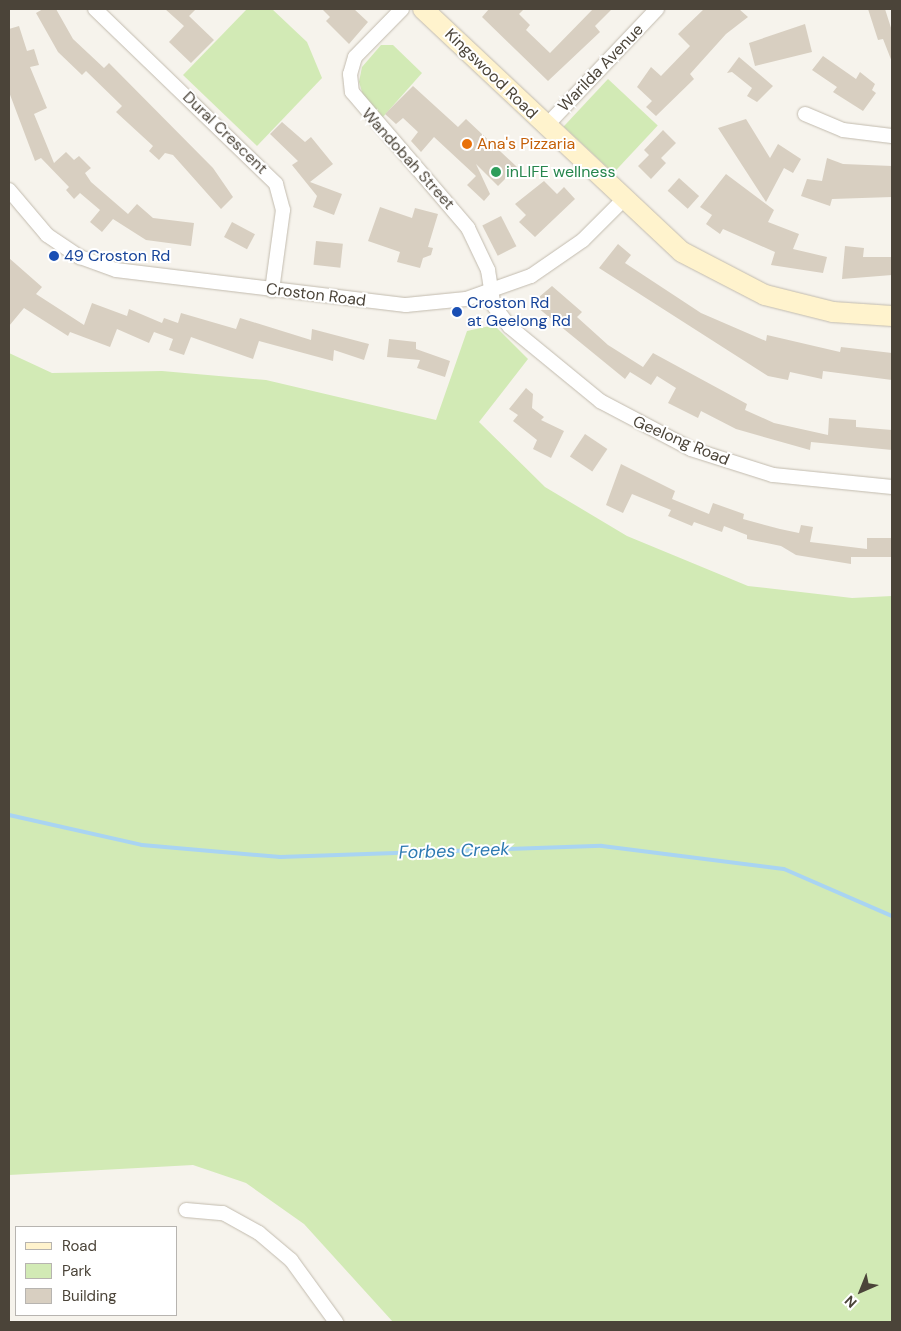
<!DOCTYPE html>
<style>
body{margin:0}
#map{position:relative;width:901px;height:1331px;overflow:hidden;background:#f6f3ec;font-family:"DM Sans",sans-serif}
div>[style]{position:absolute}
.green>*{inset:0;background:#d2eab5;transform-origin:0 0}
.stream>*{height:4px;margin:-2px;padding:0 2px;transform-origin:2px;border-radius:2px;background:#a9d4f2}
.building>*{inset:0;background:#d8cfc1;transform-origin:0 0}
.roads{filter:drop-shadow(0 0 1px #c2bbae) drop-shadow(0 0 1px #c2bbae)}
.street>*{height:14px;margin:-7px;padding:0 7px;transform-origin:7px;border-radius:7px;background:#fff}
.secondary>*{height:20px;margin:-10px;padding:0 10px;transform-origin:10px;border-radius:10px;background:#fff3cd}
.dots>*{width:14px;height:14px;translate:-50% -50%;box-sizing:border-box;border:2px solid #fff;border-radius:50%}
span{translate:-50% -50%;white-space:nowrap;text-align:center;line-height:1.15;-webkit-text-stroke:4px #fff;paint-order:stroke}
.street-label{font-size:16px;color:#4b4439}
.food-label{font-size:16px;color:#c56008}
.left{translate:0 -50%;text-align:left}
.leisure-label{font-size:16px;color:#27864d}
.transit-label{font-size:16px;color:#164399}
.water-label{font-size:18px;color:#2e7ab2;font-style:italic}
.frame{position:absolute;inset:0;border:10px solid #4b4439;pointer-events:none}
.legend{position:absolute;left:15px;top:1226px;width:162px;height:90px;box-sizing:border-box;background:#fff;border:1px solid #b7b4b0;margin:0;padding:6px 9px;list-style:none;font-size:15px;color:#4b4439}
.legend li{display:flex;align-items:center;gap:10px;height:25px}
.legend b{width:25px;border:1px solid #b7b4b0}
.north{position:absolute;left:836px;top:1266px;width:50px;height:50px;-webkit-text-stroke:4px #fff;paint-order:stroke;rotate:224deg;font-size:14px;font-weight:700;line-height:20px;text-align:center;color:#4b4439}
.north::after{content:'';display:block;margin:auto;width:18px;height:22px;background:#4b4439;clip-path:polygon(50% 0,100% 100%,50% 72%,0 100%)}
</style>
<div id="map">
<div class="green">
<div style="clip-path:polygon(247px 9px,272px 9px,307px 42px,322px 78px,257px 146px,183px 75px)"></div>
<div style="clip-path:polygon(381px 45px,393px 45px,422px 73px,382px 118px,363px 95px,359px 82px,362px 67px)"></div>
<div style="left:608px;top:79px;width:68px;height:65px;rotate:43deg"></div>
<div style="clip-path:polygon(494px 325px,528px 359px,479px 422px,545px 487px,627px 536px,748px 586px,852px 598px,892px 596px,892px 1322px,393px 1322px,304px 1224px,246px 1183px,193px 1165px,9px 1175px,9px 353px,52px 373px,162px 371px,266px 380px,436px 420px,467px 331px)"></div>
</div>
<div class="stream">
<div style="left:9px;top:815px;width:136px;rotate:12.7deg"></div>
<div style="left:142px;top:845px;width:139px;rotate:5deg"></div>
<div style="left:280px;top:857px;width:322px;rotate:-2deg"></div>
<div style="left:602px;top:846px;width:183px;rotate:7.2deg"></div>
<div style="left:784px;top:869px;width:118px;rotate:23.5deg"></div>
</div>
<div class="building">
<div style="clip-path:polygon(43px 9px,56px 9px,73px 39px,104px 68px,109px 63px,213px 168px,233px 197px,221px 209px,173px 155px,165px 153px,159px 160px,149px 151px,153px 146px,116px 112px,122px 106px,86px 71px,82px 75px,58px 52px,36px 13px)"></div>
<div style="clip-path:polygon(165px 9px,196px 9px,189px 16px,214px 40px,191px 63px,169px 42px,184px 26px)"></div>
<div style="clip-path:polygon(322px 9px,354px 9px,368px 22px,349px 44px,326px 21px,330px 17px)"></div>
<div style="clip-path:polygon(489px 9px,524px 9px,519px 14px,530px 25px,526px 30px,550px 53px,593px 9px,612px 9px,595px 26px,600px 32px,548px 81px,482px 17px)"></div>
<div style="clip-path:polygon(704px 9px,739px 9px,748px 17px,726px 34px,690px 74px,694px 79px,656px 116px,646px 107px,652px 101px,637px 87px,651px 67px,661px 76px,690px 46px,678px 34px)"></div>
<div style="clip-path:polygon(868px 9px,885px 9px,892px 31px,892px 62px,883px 39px,878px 40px)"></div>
<div style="clip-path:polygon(805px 24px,812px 52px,755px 66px,749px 43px)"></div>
<div style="clip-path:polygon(19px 26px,27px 51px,34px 49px,39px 65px,30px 67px,47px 108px,34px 114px,54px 163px,66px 152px,74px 160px,79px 156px,91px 168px,85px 173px,91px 182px,128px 214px,137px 204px,153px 218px,194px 223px,191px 246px,146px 240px,113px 219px,102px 232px,90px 222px,100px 210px,80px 193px,74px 199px,66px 190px,69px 187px,41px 158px,35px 161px,9px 92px,9px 29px)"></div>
<div style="clip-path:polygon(823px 56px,856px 79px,860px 72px,875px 84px,872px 90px,876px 93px,863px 111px,833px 92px,837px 87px,812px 70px)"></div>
<div style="clip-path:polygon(739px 57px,773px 86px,757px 102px,747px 96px,752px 88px,732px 72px,727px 73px)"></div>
<div style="clip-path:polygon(413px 86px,458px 127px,466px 119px,517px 167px,498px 186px,476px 164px,490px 194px,484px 201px,467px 185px,476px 176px,434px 137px,421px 152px,411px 141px,418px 132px,403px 118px,396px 124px,385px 114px)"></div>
<div style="clip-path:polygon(746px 119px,770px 158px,778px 144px,801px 159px,793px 173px,784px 168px,766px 202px,718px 128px)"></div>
<div style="clip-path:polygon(282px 122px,305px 142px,311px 137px,333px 164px,310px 182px,342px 194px,334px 215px,313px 207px,317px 196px,292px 165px,298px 161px,270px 134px)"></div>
<div style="clip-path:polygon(663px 130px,676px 143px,661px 158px,666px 163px,651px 179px,638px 166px,649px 155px,644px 150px)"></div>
<div style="clip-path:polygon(827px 158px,843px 164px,892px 166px,892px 197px,832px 199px,830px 206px,801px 196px,807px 179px,822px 181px)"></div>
<div style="clip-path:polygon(726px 174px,774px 210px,768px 222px,799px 234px,793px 249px,827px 257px,823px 273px,771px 265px,775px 252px,723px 229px,720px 234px,706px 224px,712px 215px,700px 207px)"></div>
<div style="left:679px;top:178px;width:27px;height:17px;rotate:42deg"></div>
<div style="clip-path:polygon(544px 181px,557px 194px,564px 187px,575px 199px,535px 237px,519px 222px,526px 215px,515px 204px)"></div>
<div style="clip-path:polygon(380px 207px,412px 218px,415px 208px,438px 214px,428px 247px,433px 248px,431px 255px,423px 258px,420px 268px,397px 262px,400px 252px,368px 241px)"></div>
<div style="left:501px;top:216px;width:34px;height:21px;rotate:63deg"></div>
<div style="left:232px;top:222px;width:26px;height:17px;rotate:28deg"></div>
<div style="left:316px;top:241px;width:27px;height:24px;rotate:6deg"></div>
<div style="clip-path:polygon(618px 244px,631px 255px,625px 263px,701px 313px,766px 341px,767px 335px,840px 352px,841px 347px,892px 353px,892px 380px,823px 371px,822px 379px,790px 372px,788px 380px,768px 376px,599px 268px)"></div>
<div style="clip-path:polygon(845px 246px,864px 248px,863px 257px,892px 257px,892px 275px,842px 279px)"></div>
<div style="clip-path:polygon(9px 258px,42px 287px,36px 294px,84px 325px,92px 303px,127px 316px,129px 309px,162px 323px,164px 318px,178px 323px,181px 313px,236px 329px,240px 318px,311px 340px,312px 329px,369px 344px,364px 360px,334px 350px,333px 361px,259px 341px,253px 359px,191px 337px,184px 355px,169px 350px,173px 339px,154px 332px,149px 343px,117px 329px,110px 347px,70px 332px,68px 336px,24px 308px,9px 326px)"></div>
<div style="clip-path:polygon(552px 286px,582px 312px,577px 317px,608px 345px,643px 367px,653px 353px,747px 404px,745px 410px,774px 423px,828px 435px,829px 418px,856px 420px,856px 427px,892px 430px,892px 450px,811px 442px,810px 450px,736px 429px,701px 411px,698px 418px,668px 403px,676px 388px,657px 376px,651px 385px,630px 372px,625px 379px,532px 303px)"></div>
<div style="clip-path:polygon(389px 339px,416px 342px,416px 349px,450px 361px,445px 377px,417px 368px,420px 360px,387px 357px)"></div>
<div style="clip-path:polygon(526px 388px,533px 394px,532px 408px,544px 417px,541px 420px,564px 431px,551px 458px,533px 449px,537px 440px,513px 421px,518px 415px,509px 409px)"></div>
<div style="left:585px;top:434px;width:27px;height:27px;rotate:34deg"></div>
<div style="clip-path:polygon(621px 464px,675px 491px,672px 499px,709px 514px,713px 503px,744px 514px,743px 519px,780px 529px,799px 533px,801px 525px,813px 527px,810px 542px,867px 549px,867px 538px,892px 538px,892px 557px,851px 557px,851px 564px,796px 555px,781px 546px,747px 539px,747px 535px,724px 526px,722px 532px,694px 522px,692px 526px,668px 516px,671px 510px,632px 494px,623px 513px,606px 505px)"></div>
</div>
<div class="roads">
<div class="street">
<div style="left:95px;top:9px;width:252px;rotate:44deg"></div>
<div style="left:276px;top:184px;width:27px;rotate:75deg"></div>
<div style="left:283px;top:210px;width:81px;rotate:97.8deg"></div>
<div style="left:402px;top:9px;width:67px;rotate:134.4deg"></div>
<div style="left:355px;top:57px;width:18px;rotate:106deg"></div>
<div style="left:350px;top:74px;width:18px;rotate:84deg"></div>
<div style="left:352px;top:92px;width:179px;rotate:49.5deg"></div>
<div style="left:468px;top:228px;width:47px;rotate:64.5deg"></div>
<div style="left:488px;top:270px;width:36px;rotate:81deg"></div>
<div style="left:494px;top:306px;width:26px;rotate:53deg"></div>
<div style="left:510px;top:327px;width:117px;rotate:39.4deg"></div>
<div style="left:600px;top:401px;width:103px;rotate:27.8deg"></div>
<div style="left:691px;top:449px;width:86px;rotate:17.6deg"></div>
<div style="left:773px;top:475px;width:120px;rotate:5.8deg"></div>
<div style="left:805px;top:114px;width:41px;rotate:22.8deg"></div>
<div style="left:843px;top:130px;width:49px;rotate:7deg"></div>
<div style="left:545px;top:127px;width:163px;rotate:-46.5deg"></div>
<div style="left:9px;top:190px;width:59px;rotate:49.8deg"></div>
<div style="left:47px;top:235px;width:40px;rotate:34deg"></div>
<div style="left:80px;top:257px;width:38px;rotate:20deg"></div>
<div style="left:116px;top:270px;width:292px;rotate:6.9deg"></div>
<div style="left:406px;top:305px;width:60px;rotate:-5.7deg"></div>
<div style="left:466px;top:299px;width:69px;rotate:-19.5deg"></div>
<div style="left:531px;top:276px;width:63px;rotate:-34.7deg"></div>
<div style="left:583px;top:240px;width:57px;rotate:-45deg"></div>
<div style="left:186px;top:1210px;width:37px;rotate:5deg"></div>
<div style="left:223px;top:1213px;width:41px;rotate:29.1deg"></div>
<div style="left:259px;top:1233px;width:42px;rotate:40.2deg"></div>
<div style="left:291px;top:1260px;width:77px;rotate:54deg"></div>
</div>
<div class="secondary">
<div style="left:423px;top:9px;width:355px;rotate:43.2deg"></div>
<div style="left:682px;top:252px;width:93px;rotate:27.4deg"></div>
<div style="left:765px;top:295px;width:70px;rotate:14deg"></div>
<div style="left:833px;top:312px;width:59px;rotate:3.9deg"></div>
</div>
</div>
<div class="dots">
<div style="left:467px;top:144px;background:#e8710a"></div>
<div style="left:496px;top:172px;background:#2e9e5b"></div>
<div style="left:54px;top:256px;background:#1a4fb4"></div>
<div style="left:457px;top:312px;background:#1a4fb4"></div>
</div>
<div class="street-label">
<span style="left:601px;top:68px;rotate:-46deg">Warilda Avenue</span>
<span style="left:491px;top:74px;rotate:44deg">Kingswood Road</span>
<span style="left:225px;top:133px;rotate:44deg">Dural Crescent</span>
<span style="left:408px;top:159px;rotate:48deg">Wandobah Street</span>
<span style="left:316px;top:295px;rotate:7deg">Croston Road</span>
<span style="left:681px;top:441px;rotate:23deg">Geelong Road</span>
</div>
<div class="food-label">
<span class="left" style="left:477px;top:144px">Ana's Pizzaria</span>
</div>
<div class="leisure-label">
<span class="left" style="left:506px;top:172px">inLIFE wellness</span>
</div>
<div class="transit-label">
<span class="left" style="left:64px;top:256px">49 Croston Rd</span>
<span class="left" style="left:467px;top:312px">Croston Rd<br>at Geelong Rd</span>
</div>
<div class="water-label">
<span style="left:454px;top:851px;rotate:-2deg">Forbes Creek</span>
</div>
<div class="frame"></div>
<ul class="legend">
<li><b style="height:6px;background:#fff3cd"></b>Road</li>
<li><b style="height:14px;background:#d2eab5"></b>Park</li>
<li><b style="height:14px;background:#d8cfc1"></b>Building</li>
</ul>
<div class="north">N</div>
</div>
